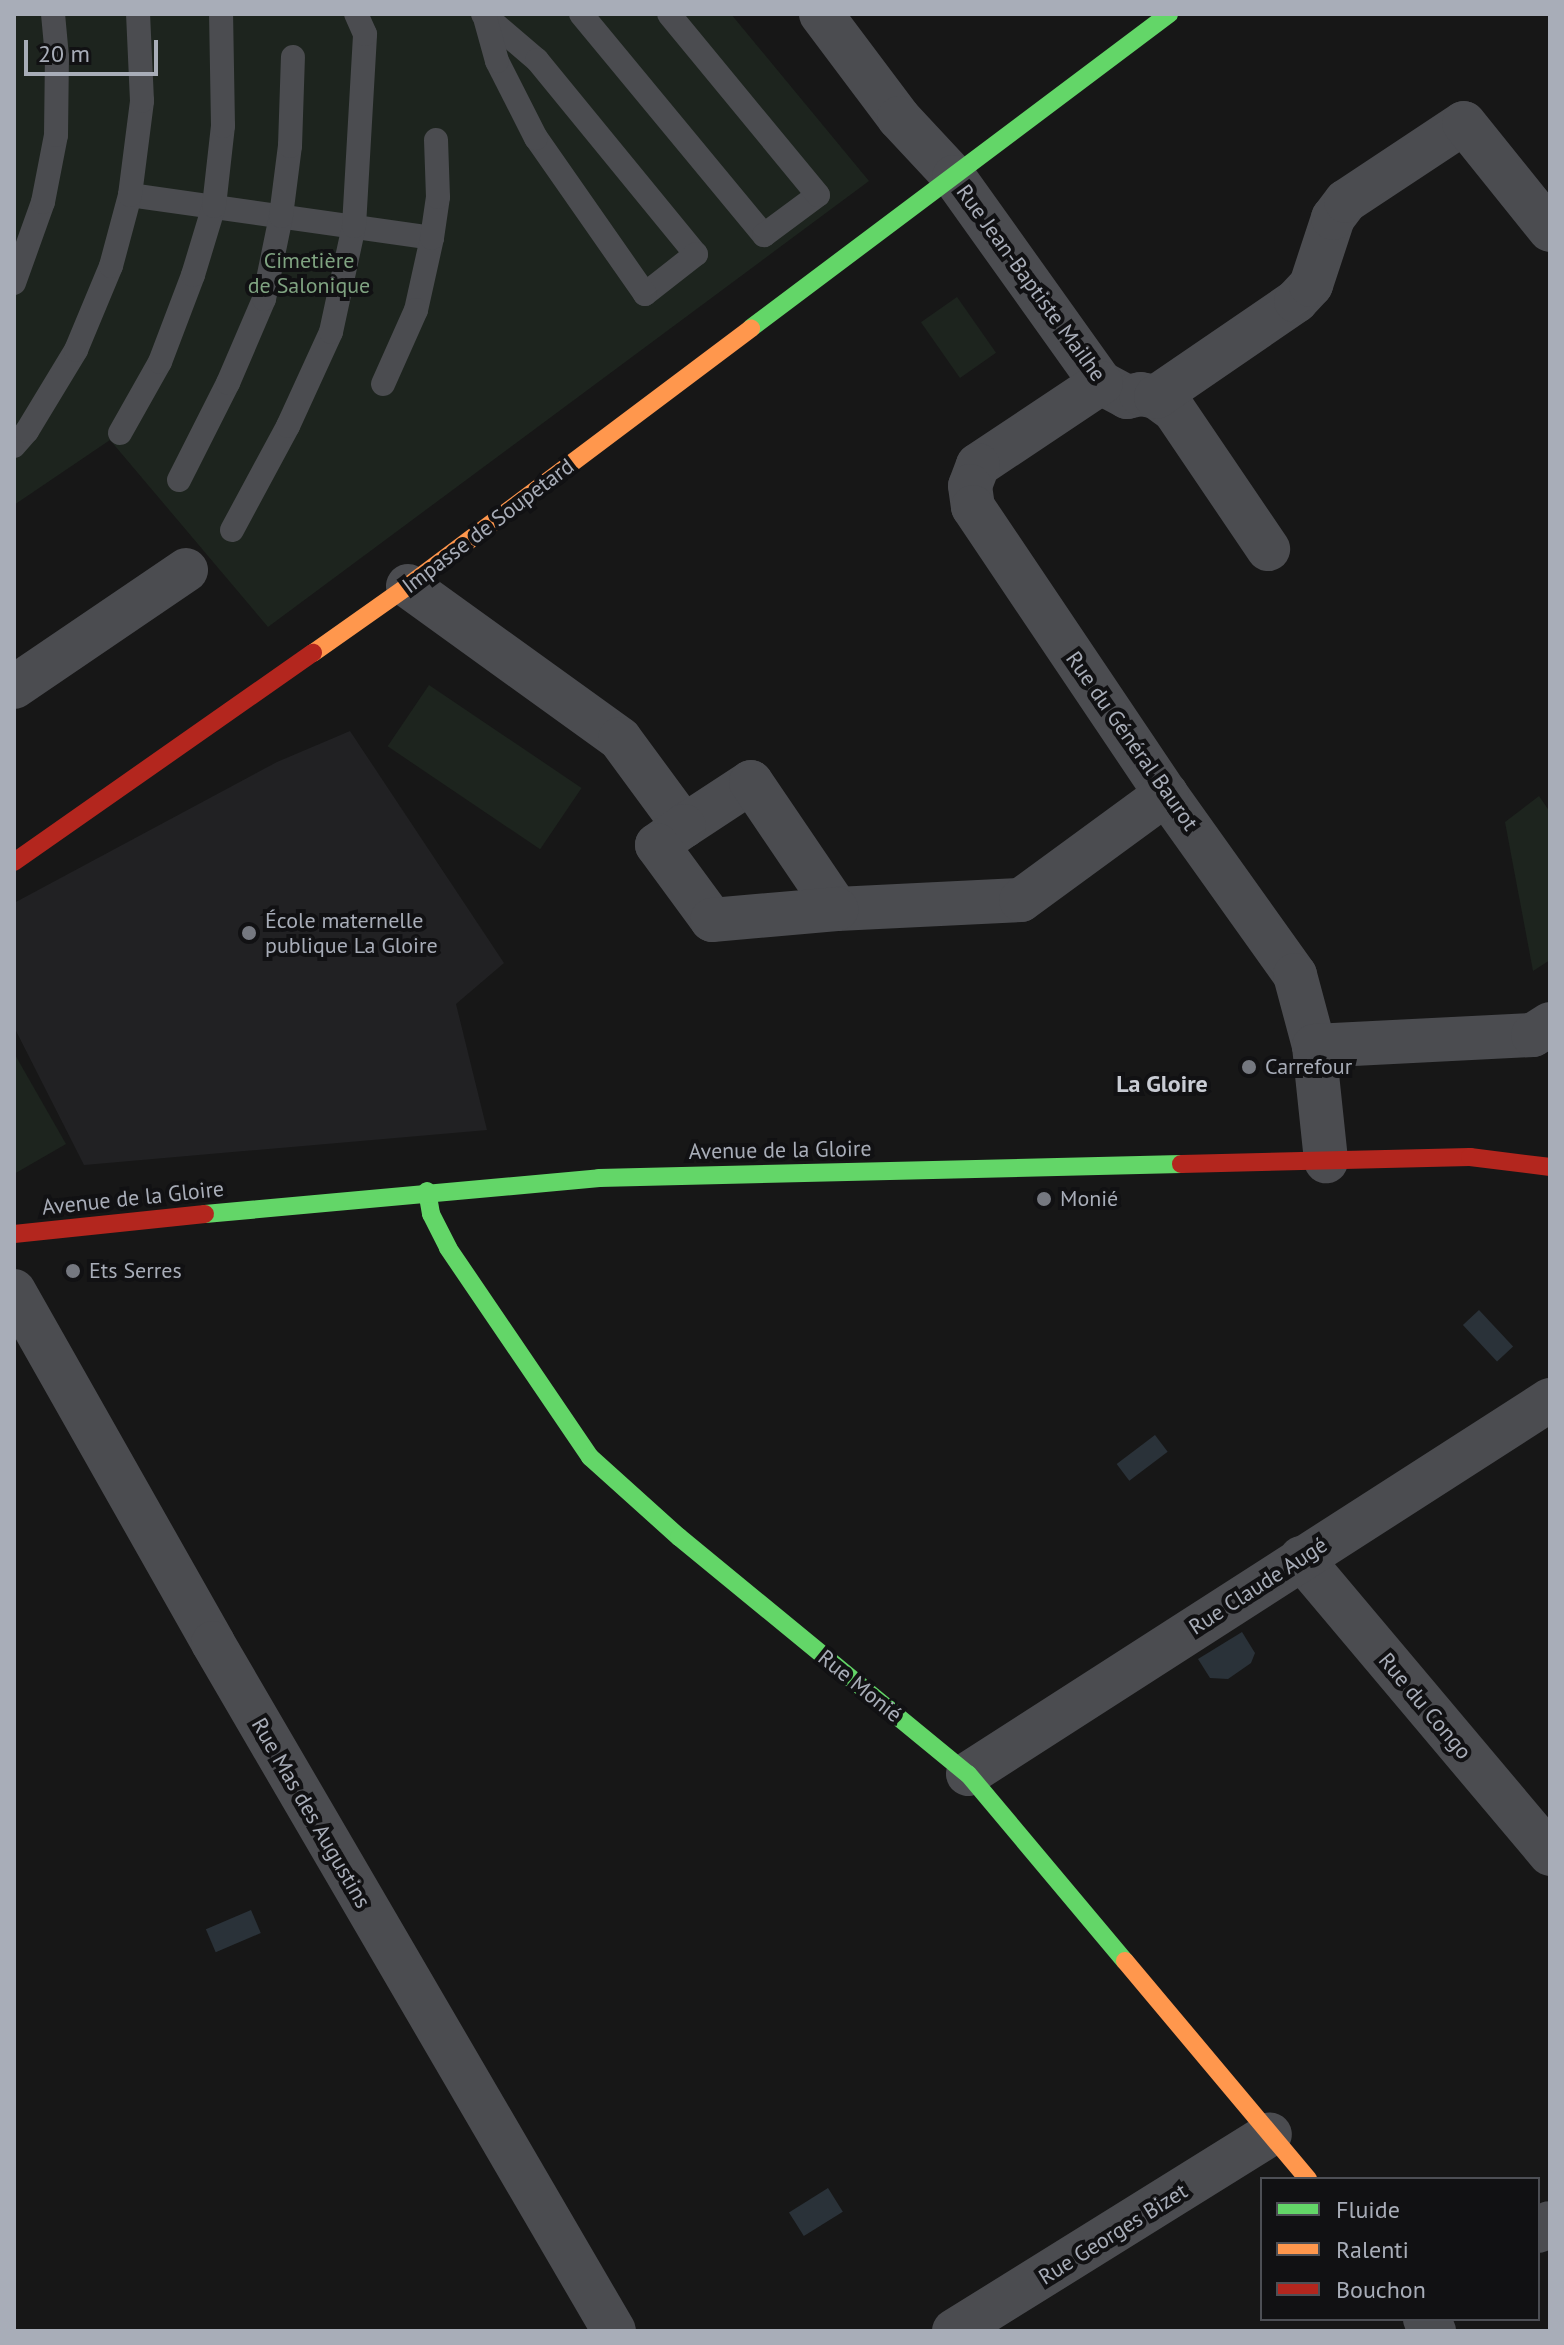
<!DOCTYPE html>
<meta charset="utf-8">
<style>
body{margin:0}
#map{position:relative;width:1564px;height:2345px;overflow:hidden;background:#171717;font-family:"PT Sans",sans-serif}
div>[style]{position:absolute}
.built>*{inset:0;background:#212123}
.green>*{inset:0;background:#1d241e;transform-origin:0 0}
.water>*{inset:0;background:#2a3239;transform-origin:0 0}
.lane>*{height:24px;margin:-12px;padding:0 12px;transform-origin:12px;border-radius:12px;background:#4b4c50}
.street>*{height:44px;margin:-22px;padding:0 22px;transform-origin:22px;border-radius:22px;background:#4b4c50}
.fast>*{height:18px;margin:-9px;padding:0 9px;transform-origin:9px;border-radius:9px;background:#63d668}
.slow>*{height:18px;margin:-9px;padding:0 9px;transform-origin:9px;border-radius:9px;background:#ff974d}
.jam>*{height:18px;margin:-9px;padding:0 9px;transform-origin:9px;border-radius:9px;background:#b3261e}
.dots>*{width:22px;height:22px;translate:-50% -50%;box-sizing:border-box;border:4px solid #111113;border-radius:50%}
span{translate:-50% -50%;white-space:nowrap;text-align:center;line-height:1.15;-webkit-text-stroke:8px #111113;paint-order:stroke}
.park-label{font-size:22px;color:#7fa381}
.street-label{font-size:22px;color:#a8adb8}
.poi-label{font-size:22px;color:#a8adb8}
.left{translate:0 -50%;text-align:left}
.neighbourhood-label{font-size:24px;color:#c9ccd4;font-weight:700}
.frame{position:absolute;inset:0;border:16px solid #a8adb8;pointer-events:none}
.legend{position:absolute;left:1260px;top:2177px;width:280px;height:144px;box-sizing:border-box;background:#111113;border:2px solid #4d4f55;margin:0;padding:10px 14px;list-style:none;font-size:24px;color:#a8adb8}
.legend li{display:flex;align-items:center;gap:16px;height:40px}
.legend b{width:40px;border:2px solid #4d4f55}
.scale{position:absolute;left:24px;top:40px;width:134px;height:36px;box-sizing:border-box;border:4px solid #a8adb8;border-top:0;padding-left:10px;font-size:24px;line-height:28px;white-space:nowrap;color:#a8adb8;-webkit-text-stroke:6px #111113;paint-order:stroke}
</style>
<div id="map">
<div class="built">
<div style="clip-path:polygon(350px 731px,504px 963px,456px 1004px,487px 1130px,84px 1165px,14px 1027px,14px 903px,277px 762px)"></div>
</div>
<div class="green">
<div style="clip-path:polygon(14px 14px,731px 14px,869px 181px,268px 627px,110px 440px,14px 505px)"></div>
<div style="left:957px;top:297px;width:68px;height:44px;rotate:55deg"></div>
<div style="left:429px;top:685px;width:184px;height:74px;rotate:34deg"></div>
<div style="clip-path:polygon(1539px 796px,1550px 812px,1550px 960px,1533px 971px,1505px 822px)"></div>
<div style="clip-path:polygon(14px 1053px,66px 1144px,14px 1174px)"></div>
</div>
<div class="water">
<div style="left:1479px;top:1310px;width:50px;height:22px;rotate:47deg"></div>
<div style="left:1155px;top:1435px;width:21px;height:48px;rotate:53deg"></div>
<div style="clip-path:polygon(1242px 1632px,1255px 1653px,1251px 1663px,1228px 1679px,1210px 1678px,1198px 1659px)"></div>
<div style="left:251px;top:1910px;width:25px;height:49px;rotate:67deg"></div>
<div style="left:828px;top:2188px;width:28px;height:46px;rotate:58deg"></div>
</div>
<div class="lane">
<div style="left:483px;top:14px;width:71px;rotate:40.4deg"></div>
<div style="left:537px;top:60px;width:251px;rotate:50.7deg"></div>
<div style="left:696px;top:254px;width:65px;rotate:141.9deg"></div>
<div style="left:645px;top:294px;width:190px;rotate:-124.9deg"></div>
<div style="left:536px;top:138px;width:86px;rotate:-116.9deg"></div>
<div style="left:497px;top:61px;width:49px;rotate:-105.5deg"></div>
<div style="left:581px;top:14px;width:287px;rotate:50.4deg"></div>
<div style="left:764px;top:235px;width:67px;rotate:-36.5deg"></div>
<div style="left:818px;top:195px;width:234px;rotate:-129.5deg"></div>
<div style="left:130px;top:195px;width:305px;rotate:8.1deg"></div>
<div style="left:432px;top:238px;width:74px;rotate:102.5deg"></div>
<div style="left:416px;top:310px;width:81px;rotate:114deg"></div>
<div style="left:432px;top:238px;width:41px;rotate:-81.7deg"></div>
<div style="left:438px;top:197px;width:57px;rotate:-92deg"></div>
<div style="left:14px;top:283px;width:86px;rotate:-70.3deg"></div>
<div style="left:43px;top:202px;width:68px;rotate:-79deg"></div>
<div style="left:56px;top:135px;width:78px;rotate:-89.3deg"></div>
<div style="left:57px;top:57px;width:43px;rotate:-95.3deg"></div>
<div style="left:120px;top:433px;width:81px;rotate:-60.6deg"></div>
<div style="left:160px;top:362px;width:93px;rotate:-69.2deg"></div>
<div style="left:193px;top:275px;width:72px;rotate:-73.1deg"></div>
<div style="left:214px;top:206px;width:81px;rotate:-83.6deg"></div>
<div style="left:223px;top:126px;width:112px;rotate:-91deg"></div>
<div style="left:14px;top:446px;width:20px;rotate:-49deg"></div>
<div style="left:27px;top:431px;width:95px;rotate:-58.8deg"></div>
<div style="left:76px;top:350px;width:91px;rotate:-67.4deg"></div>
<div style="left:111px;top:266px;width:73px;rotate:-75deg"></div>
<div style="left:130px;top:195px;width:95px;rotate:-82.7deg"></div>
<div style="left:142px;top:101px;width:87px;rotate:-92.6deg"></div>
<div style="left:179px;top:480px;width:109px;rotate:-63.2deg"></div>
<div style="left:228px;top:383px;width:91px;rotate:-66.8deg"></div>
<div style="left:264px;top:299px;width:85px;rotate:-78.4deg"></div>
<div style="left:281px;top:216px;width:71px;rotate:-82.7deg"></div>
<div style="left:290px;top:146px;width:89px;rotate:-88.1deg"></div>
<div style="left:232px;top:530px;width:118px;rotate:-61.7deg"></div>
<div style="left:288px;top:426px;width:103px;rotate:-65.4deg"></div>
<div style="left:331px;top:332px;width:108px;rotate:-77.8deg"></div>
<div style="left:354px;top:226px;width:192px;rotate:-86.7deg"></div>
<div style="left:365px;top:34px;width:22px;rotate:-114deg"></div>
</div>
<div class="street">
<div style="left:821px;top:14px;width:130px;rotate:53.1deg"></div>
<div style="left:899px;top:118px;width:81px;rotate:47deg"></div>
<div style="left:954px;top:177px;width:253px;rotate:54.5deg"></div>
<div style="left:1101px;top:383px;width:30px;rotate:28deg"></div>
<div style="left:1127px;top:397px;width:14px;rotate:-12deg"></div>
<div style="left:1141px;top:394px;width:15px;rotate:11deg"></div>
<div style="left:1156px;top:397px;width:22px;rotate:36deg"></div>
<div style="left:1174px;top:410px;width:168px;rotate:55.9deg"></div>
<div style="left:1101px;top:383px;width:148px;rotate:146.3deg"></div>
<div style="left:978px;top:465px;width:22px;rotate:111deg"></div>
<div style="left:970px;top:486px;width:21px;rotate:82deg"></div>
<div style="left:973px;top:507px;width:346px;rotate:56.1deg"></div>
<div style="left:1166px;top:794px;width:222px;rotate:54.5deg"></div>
<div style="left:1295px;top:975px;width:73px;rotate:75deg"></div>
<div style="left:1314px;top:1046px;width:116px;rotate:84deg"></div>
<div style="left:1156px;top:397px;width:170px;rotate:-34.4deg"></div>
<div style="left:1296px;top:301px;width:22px;rotate:-47deg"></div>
<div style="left:1311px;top:285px;width:71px;rotate:-71.8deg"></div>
<div style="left:1333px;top:218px;width:21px;rotate:-53deg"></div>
<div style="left:1346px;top:201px;width:141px;rotate:-33.5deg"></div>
<div style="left:1464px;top:123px;width:137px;rotate:51.2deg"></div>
<div style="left:408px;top:586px;width:261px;rotate:35.8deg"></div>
<div style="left:620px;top:739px;width:108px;rotate:53.7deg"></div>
<div style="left:684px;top:826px;width:80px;rotate:-33.3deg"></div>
<div style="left:751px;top:782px;width:153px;rotate:55.9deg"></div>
<div style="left:837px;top:909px;width:184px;rotate:-2.8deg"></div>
<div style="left:1021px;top:900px;width:180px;rotate:-36.2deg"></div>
<div style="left:14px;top:687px;width:208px;rotate:-34.2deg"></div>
<div style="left:684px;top:826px;width:33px;rotate:145deg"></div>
<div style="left:657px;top:845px;width:93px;rotate:53.7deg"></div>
<div style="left:712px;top:920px;width:125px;rotate:-5deg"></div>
<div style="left:1314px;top:1046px;width:219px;rotate:-2.9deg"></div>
<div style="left:1533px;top:1035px;width:20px;rotate:-33deg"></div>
<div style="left:14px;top:1291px;width:404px;rotate:60.5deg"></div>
<div style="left:213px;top:1643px;width:796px;rotate:59.76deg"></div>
<div style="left:1301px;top:1558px;width:387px;rotate:49.9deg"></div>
<div style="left:968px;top:1774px;width:692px;rotate:-32.73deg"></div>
<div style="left:1538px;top:2231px;width:14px;rotate:-34deg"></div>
<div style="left:1425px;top:2319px;width:15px;rotate:53deg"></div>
<div style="left:954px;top:2331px;width:372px;rotate:-31.9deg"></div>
</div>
<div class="fast">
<div style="left:751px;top:328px;width:523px;rotate:-36.91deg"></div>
<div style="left:427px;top:1191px;width:23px;rotate:80deg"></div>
<div style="left:431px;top:1214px;width:38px;rotate:63deg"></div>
<div style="left:448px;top:1248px;width:253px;rotate:55.8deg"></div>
<div style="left:590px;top:1457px;width:120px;rotate:42deg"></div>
<div style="left:679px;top:1537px;width:374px;rotate:39.4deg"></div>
<div style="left:968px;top:1774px;width:244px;rotate:50deg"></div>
<div style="left:205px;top:1214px;width:396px;rotate:-5.2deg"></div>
<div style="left:599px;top:1178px;width:582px;rotate:-1.38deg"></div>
</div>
<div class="slow">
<div style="left:313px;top:653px;width:116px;rotate:-35.2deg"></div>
<div style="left:408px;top:586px;width:429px;rotate:-36.9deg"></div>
<div style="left:1125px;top:1961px;width:285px;rotate:50deg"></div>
</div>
<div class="jam">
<div style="left:14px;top:862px;width:365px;rotate:-35deg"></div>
<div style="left:1181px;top:1164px;width:289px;rotate:-1.4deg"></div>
<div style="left:1470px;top:1157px;width:81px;rotate:7.1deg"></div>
<div style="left:14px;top:1234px;width:192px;rotate:-6deg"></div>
</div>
<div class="dots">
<div style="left:249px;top:933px;background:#757880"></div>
<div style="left:1249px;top:1067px;background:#757880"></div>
<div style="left:1044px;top:1199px;background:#757880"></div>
<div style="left:73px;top:1271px;background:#757880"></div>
</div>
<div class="park-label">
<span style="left:309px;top:273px">Cimetière<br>de Salonique</span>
</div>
<div class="street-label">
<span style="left:1031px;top:283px;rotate:54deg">Rue Jean-Baptiste Mailhe</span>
<span style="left:488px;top:526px;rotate:-37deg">Impasse de Soupetard</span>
<span style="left:1132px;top:741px;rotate:55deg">Rue du Général Baurot</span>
<span style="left:780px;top:1150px;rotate:-1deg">Avenue de la Gloire</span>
<span style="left:133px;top:1198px;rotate:-6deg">Avenue de la Gloire</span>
<span style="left:1258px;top:1586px;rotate:-33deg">Rue Claude Augé</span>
<span style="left:860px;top:1686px;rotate:39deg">Rue Monié</span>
<span style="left:1425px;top:1706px;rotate:50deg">Rue du Congo</span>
<span style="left:311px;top:1813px;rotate:60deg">Rue Mas des Augustins</span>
<span style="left:1113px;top:2234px;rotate:-32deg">Rue Georges Bizet</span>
</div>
<div class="poi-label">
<span class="left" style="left:265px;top:933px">École maternelle<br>publique La Gloire</span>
<span class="left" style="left:1265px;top:1067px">Carrefour</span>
<span class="left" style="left:1060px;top:1199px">Monié</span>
<span class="left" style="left:89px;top:1271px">Ets Serres</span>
</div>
<div class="neighbourhood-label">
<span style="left:1162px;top:1084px">La Gloire</span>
</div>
<div class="frame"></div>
<ul class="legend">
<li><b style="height:10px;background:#63d668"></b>Fluide</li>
<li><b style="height:10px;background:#ff974d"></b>Ralenti</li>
<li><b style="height:10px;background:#b3261e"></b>Bouchon</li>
</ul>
<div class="scale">20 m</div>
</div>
